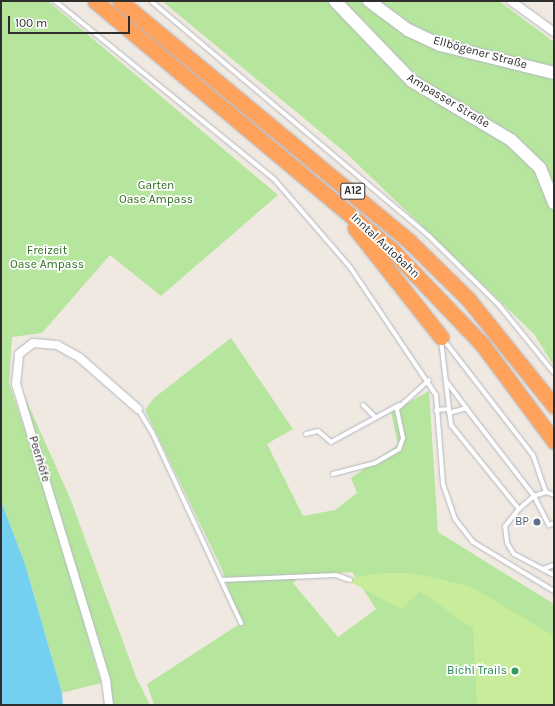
<!DOCTYPE html>
<meta charset="utf-8">
<style>
body{margin:0}
#map{position:relative;width:555px;height:706px;overflow:hidden;background:#efe9e1;font-family:Karla,sans-serif}
div>[style]{position:absolute}
.green>*{inset:0;background:#b6e59e}
.pitch>*{inset:0;background:#c9ec9a}
.water>*{inset:0;background:#75cff0}
.roads{filter:drop-shadow(0 0 1px #b4b7c1) drop-shadow(0 0 1px #b4b7c1)}
.service>*{height:4px;margin:-2px;padding:0 2px;transform-origin:2px;border-radius:2px;background:#fff}
.minor>*{height:8px;margin:-4px;padding:0 4px;transform-origin:4px;border-radius:4px;background:#fff}
.secondary>*{height:12px;margin:-6px;padding:0 6px;transform-origin:6px;border-radius:6px;background:#fff}
.motorway>*{height:15px;margin:-7.5px;padding:0 7.5px;transform-origin:7.5px;border-radius:7.5px;background:#ffa35c}
.dots>*{width:11px;height:11px;translate:-50% -50%;box-sizing:border-box;border:2px solid #fff;border-radius:50%}
span{translate:-50% -50%;white-space:nowrap;text-align:center;line-height:1.15;-webkit-text-stroke:3.5px #fff;paint-order:stroke}
.shield-label span{padding:1px 3px;background:#fff;border:1px solid;border-radius:3px;-webkit-text-stroke-width:0}
.shield-label{font-size:11px;color:#2e2e2e;font-weight:700}
.street-label{font-size:12px;color:#2e2e2e}
.park-label{font-size:12px;color:#2c6e1b}
.service-label{font-size:12px;color:#4e5e75}
.right{translate:-100% -50%;text-align:right}
.leisure-label{font-size:12px;color:#27864d}
.frame{position:absolute;inset:0;border:2px solid #2e2e2e;pointer-events:none}
.scale{position:absolute;left:8px;top:16px;width:122px;height:18px;box-sizing:border-box;border:2px solid #2e2e2e;border-top:0;padding-left:5px;font-size:12px;line-height:14px;white-space:nowrap;color:#2e2e2e;-webkit-text-stroke:3px #fff;paint-order:stroke}
</style>
<div id="map">
<div class="green">
<div style="clip-path:polygon(1px 1px,48px 1px,278px 195px,161px 296px,110px 255px,42px 333px,12px 337px,9px 383px,55px 521px,101px 683px,62px 693px,25px 564px,1px 501px)"></div>
<div style="clip-path:polygon(162px 1px,499px 1px,554px 42px,554px 366px,534px 334px,346px 153px)"></div>
<div style="clip-path:polygon(evenodd,231px 338px,293px 429px,267px 444px,303px 516px,335px 510px,357px 493px,351px 478px,398px 445px,391px 412px,429px 391px,438px 532px,554px 604px,554px 705px,154px 705px,147px 684px,241px 623px,221px 567px,145px 410px,154px 398px,231px 338px,352px 572px,376px 609px,338px 637px,293px 583px,301px 576px,352px 572px)"></div>
<div style="clip-path:polygon(24px 395px,70px 498px,136px 677px,150px 705px,112px 705px,110px 680px)"></div>
</div>
<div class="pitch">
<div style="clip-path:polygon(380px 573px,414px 573px,471px 587px,554px 636px,554px 705px,477px 705px,473px 629px,420px 591px,401px 609px,345px 579px)"></div>
</div>
<div class="water">
<div style="clip-path:polygon(1px 501px,25px 564px,62px 693px,63px 705px,1px 705px)"></div>
</div>
<div class="roads">
<div class="service">
<div style="left:55px;top:1px;width:282px;rotate:39.1deg"></div>
<div style="left:274px;top:179px;width:116px;rotate:49.2deg"></div>
<div style="left:350px;top:267px;width:154px;rotate:56.1deg"></div>
<div style="left:436px;top:395px;width:89px;rotate:85.5deg"></div>
<div style="left:443px;top:484px;width:37px;rotate:71deg"></div>
<div style="left:455px;top:519px;width:29px;rotate:52deg"></div>
<div style="left:473px;top:542px;width:95px;rotate:31.2deg"></div>
<div style="left:151px;top:1px;width:363px;rotate:40.2deg"></div>
<div style="left:428px;top:235px;width:98px;rotate:44.6deg"></div>
<div style="left:498px;top:304px;width:89px;rotate:50.9deg"></div>
<div style="left:443px;top:339px;width:147px;rotate:52.2deg"></div>
<div style="left:533px;top:455px;width:39px;rotate:71deg"></div>
<div style="left:441px;top:340px;width:86px;rotate:83.3deg"></div>
<div style="left:451px;top:425px;width:108px;rotate:51deg"></div>
<div style="left:519px;top:509px;width:20px;rotate:-41deg"></div>
<div style="left:534px;top:496px;width:13px;rotate:-18deg"></div>
<div style="left:546px;top:492px;width:9px;rotate:21deg"></div>
<div style="left:446px;top:381px;width:34px;rotate:53deg"></div>
<div style="left:363px;top:405px;width:17px;rotate:45deg"></div>
<div style="left:138px;top:409px;width:27px;rotate:59deg"></div>
<div style="left:152px;top:432px;width:211px;rotate:65deg"></div>
<div style="left:436px;top:410px;width:13px;rotate:-4deg"></div>
<div style="left:449px;top:413px;width:18px;rotate:-16deg"></div>
<div style="left:466px;top:408px;width:111px;rotate:52.3deg"></div>
<div style="left:534px;top:496px;width:33px;rotate:63deg"></div>
<div style="left:549px;top:525px;width:5px;rotate:-22deg"></div>
<div style="left:306px;top:434px;width:12px;rotate:-14deg"></div>
<div style="left:318px;top:431px;width:17px;rotate:40deg"></div>
<div style="left:331px;top:442px;width:77px;rotate:-28.6deg"></div>
<div style="left:333px;top:474px;width:43px;rotate:-14.7deg"></div>
<div style="left:375px;top:463px;width:28px;rotate:-30deg"></div>
<div style="left:399px;top:449px;width:12px;rotate:-70deg"></div>
<div style="left:403px;top:438px;width:30px;rotate:-102deg"></div>
<div style="left:397px;top:409px;width:43px;rotate:-42.2deg"></div>
<div style="left:519px;top:509px;width:22px;rotate:129deg"></div>
<div style="left:505px;top:526px;width:17px;rotate:83deg"></div>
<div style="left:507px;top:543px;width:13px;rotate:58deg"></div>
<div style="left:514px;top:554px;width:45px;rotate:27.7deg"></div>
<div style="left:543px;top:569px;width:12px;rotate:-20deg"></div>
<div style="left:221px;top:580px;width:115px;rotate:-2.5deg"></div>
<div style="left:336px;top:575px;width:15px;rotate:20deg"></div>
</div>
<div class="minor">
<div style="left:511px;top:1px;width:53px;rotate:35.8deg"></div>
<div style="left:109px;top:705px;width:25px;rotate:-97deg"></div>
<div style="left:106px;top:680px;width:309px;rotate:-106.9deg"></div>
<div style="left:16px;top:384px;width:30px;rotate:-84deg"></div>
<div style="left:19px;top:354px;width:18px;rotate:-38deg"></div>
<div style="left:33px;top:343px;width:24px;rotate:5deg"></div>
<div style="left:57px;top:345px;width:26px;rotate:29deg"></div>
<div style="left:80px;top:358px;width:77px;rotate:41.3deg"></div>
</div>
<div class="secondary">
<div style="left:335px;top:1px;width:111px;rotate:46.1deg"></div>
<div style="left:412px;top:81px;width:115px;rotate:30.8deg"></div>
<div style="left:511px;top:140px;width:40px;rotate:44deg"></div>
<div style="left:540px;top:168px;width:38px;rotate:68deg"></div>
<div style="left:369px;top:1px;width:49px;rotate:36.6deg"></div>
<div style="left:408px;top:30px;width:35px;rotate:25deg"></div>
<div style="left:440px;top:45px;width:117px;rotate:13.8deg"></div>
</div>
<div class="motorway">
<div style="left:95px;top:1px;width:389px;rotate:40deg"></div>
<div style="left:393px;top:251px;width:129px;rotate:46.3deg"></div>
<div style="left:482px;top:344px;width:121px;rotate:53.4deg"></div>
<div style="left:120px;top:1px;width:376px;rotate:39.7deg"></div>
<div style="left:409px;top:241px;width:83px;rotate:44.5deg"></div>
<div style="left:468px;top:299px;width:137px;rotate:51.2deg"></div>
<div style="left:355px;top:228px;width:139px;rotate:51.7deg"></div>
</div>
</div>
<div class="dots">
<div style="left:537px;top:522px;background:#5c6f8a"></div>
<div style="left:515px;top:671px;background:#2e9e5b"></div>
</div>
<div class="shield-label">
<span style="left:353px;top:191px">A12</span>
</div>
<div class="street-label">
<span style="left:480px;top:53px;rotate:15deg">Ellbögener Straße</span>
<span style="left:448px;top:101px;rotate:31deg">Ampasser Straße</span>
<span style="left:385px;top:246px;rotate:43deg">Inntal Autobahn</span>
<span style="left:39px;top:459px;rotate:73deg">Peerhöfe</span>
</div>
<div class="park-label">
<span style="left:156px;top:193px">Garten<br>Oase Ampass</span>
<span style="left:47px;top:258px">Freizeit<br>Oase Ampass</span>
</div>
<div class="service-label">
<span class="right" style="left:529px;top:522px">BP</span>
</div>
<div class="leisure-label">
<span class="right" style="left:507px;top:671px">Bichl Trails</span>
</div>
<div class="frame"></div>
<div class="scale">100 m</div>
</div>
